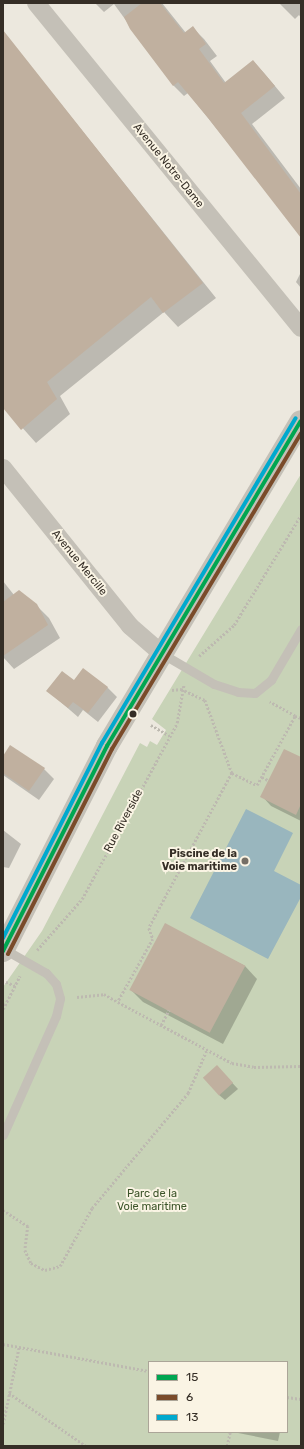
<!DOCTYPE html>
<style>
body{margin:0}
#map{position:relative;width:304px;height:1449px;overflow:hidden;background:#ece8de;font-family:Rubik,sans-serif}
div>[style]{position:absolute}
.green>*{inset:0;background:#c8d3b7}
.water>*{inset:0;background:#99b6be}
.shadow>*{inset:0;background:#0003}
.building>*{inset:0;background:#c0b09f;transform-origin:0 0}
.path>*{height:2.5px;margin-top:-1.25px;transform-origin:0;background:repeating-linear-gradient(90deg,#bdb9b0 0 2px,transparent 0 4px)}
.service>*{height:9px;margin:-4.5px;padding:0 4.5px;transform-origin:4.5px;border-radius:4.5px;background:#c4c0b7}
.minor>*{height:18px;margin:-9px;padding:0 9px;transform-origin:9px;border-radius:9px;background:#c4c0b7}
.tertiary>*{height:22px;margin:-11px;padding:0 11px;transform-origin:11px;border-radius:11px;background:#c4c0b7}
.bus-1>*{height:4px;margin:-2px;padding:0 2px;transform-origin:2px;border-radius:2px;background:#00a651}
.bus-2>*{height:4px;margin:-2px;padding:0 2px;transform-origin:2px;border-radius:2px;background:#7a4b2a}
.bus-3>*{height:4px;margin:-2px;padding:0 2px;transform-origin:2px;border-radius:2px;background:#00a9ce}
.dots>*{width:11px;height:11px;translate:-50% -50%;box-sizing:border-box;border:2px solid #faf4e4;border-radius:50%}
span{translate:-50% -50%;white-space:nowrap;text-align:center;line-height:1.15;-webkit-text-stroke:4px #faf4e4;paint-order:stroke}
.street-label{font-size:11px;color:#352e26}
.poi-label{font-size:11px;color:#352e26;font-weight:700}
.right{translate:-100% -50%;text-align:right}
.park-label{font-size:11px;color:#3b5429}
.frame{position:absolute;inset:0;border:4px solid #352e26;pointer-events:none}
.legend{position:absolute;left:148px;top:1361px;width:140px;height:72px;box-sizing:border-box;background:#faf4e4;border:1px solid #aba598;margin:0;padding:5px 7px;list-style:none;font-size:12px;color:#352e26}
.legend li{display:flex;align-items:center;gap:8px;height:20px}
.legend b{width:20px;border:1px solid #aba598}
</style>
<div id="map">
<div class="green">
<div style="clip-path:polygon(evenodd,301px 474px,301px 1446px,3px 1446px,3px 987px,42px 931px,140px 743px,147px 747px,150px 741px,157px 745px,166px 730px,152px 719px,301px 474px,149px 1362px,287px 1362px,287px 1432px,149px 1432px,149px 1362px)"></div>
</div>
<div class="water">
<div style="clip-path:polygon(246px 809px,293px 833px,274px 871px,301px 885px,301px 897px,268px 959px,190px 918px)"></div>
</div>
<div class="shadow">
<div style="clip-path:polygon(95px 3px,162px 3px,186px 33px,193px 28px,204px 39px,217px 56px,210px 61px,226px 83px,253px 61px,264px 73px,285px 98px,252px 124px,301px 189px,301px 234px,188px 93px,184px 96px,173px 85px,114px 4px,104px 12px)"></div>
<div style="clip-path:polygon(279px 3px,301px 3px,301px 18px,299px 15px,295px 19px)"></div>
<div style="clip-path:polygon(4px 33px,216px 298px,178px 327px,164px 312px,60px 396px,70px 414px,36px 443px,3px 406px)"></div>
<div style="clip-path:polygon(301px 272px,301px 288px,296px 282px)"></div>
<div style="clip-path:polygon(3px 581px,14px 595px,36px 605px,49px 618px,60px 638px,14px 669px,3px 657px)"></div>
<div style="clip-path:polygon(75px 681px,107px 687px,117px 697px,98px 722px,83px 710px,78px 717px,48px 691px)"></div>
<div style="clip-path:polygon(3px 758px,44px 769px,54px 779px,39px 800px,3px 775px)"></div>
<div style="clip-path:polygon(301px 758px,301px 821px,271px 806px,262px 796px)"></div>
<div style="clip-path:polygon(3px 830px,21px 844px,9px 868px,3px 867px)"></div>
<div style="clip-path:polygon(165px 925px,245px 966px,257px 979px,223px 1044px,143px 1002px,131px 990px)"></div>
<div style="clip-path:polygon(222px 1072px,238px 1089px,225px 1100px,219px 1095px)"></div>
<div style="clip-path:polygon(233px 1432px,280px 1432px,278px 1441px)"></div>
</div>
<div class="building">
<div style="clip-path:polygon(142px 3px,160px 3px,184px 33px,193px 26px,206px 44px,199px 49px,224px 83px,253px 60px,275px 86px,241px 113px,301px 194px,301px 238px,208px 118px,178px 82px,173px 86px,130px 29px,124px 17px)"></div>
<div style="clip-path:polygon(3px 30px,203px 283px,163px 313px,151px 297px,47px 382px,57px 399px,21px 430px,3px 408px)"></div>
<div style="clip-path:polygon(19px 590px,37px 604px,48px 625px,3px 656px,3px 602px)"></div>
<div style="clip-path:polygon(83px 668px,108px 687px,88px 713px,73px 702px,68px 708px,46px 691px,62px 671px,74px 680px)"></div>
<div style="clip-path:polygon(10px 745px,45px 768px,29px 791px,3px 773px,3px 756px)"></div>
<div style="clip-path:polygon(284px 749px,301px 757px,301px 804px,296px 815px,260px 797px)"></div>
<div style="left:165px;top:923px;width:91px;height:76px;rotate:28deg"></div>
<div style="left:217px;top:1065px;width:24px;height:19px;rotate:48deg"></div>
</div>
<div class="path">
<div style="left:199px;top:656px;width:47px;rotate:-41.5deg"></div>
<div style="left:234px;top:625px;width:129px;rotate:-58.7deg"></div>
<div style="left:172px;top:690px;width:9px;rotate:-6deg"></div>
<div style="left:181px;top:689px;width:26px;rotate:25deg"></div>
<div style="left:205px;top:700px;width:78px;rotate:69.7deg"></div>
<div style="left:232px;top:773px;width:28px;rotate:26deg"></div>
<div style="left:257px;top:785px;width:79px;rotate:-61.2deg"></div>
<div style="left:295px;top:716px;width:29px;rotate:-151deg"></div>
<div style="left:295px;top:716px;width:6px;rotate:18deg"></div>
<div style="left:151px;top:725px;width:22px;rotate:30deg"></div>
<div style="left:232px;top:773px;width:176px;rotate:118.2deg"></div>
<div style="left:149px;top:928px;width:12px;rotate:70deg"></div>
<div style="left:153px;top:939px;width:72px;rotate:119.1deg"></div>
<div style="left:118px;top:1002px;width:129px;rotate:28.2deg"></div>
<div style="left:232px;top:1063px;width:22px;rotate:10deg"></div>
<div style="left:254px;top:1067px;width:47px;rotate:-1.2deg"></div>
<div style="left:262px;top:777px;width:7px;rotate:27deg"></div>
<div style="left:37px;top:950px;width:68px;rotate:-48.6deg"></div>
<div style="left:82px;top:899px;width:200px;rotate:-61.6deg"></div>
<div style="left:177px;top:723px;width:39px;rotate:-80deg"></div>
<div style="left:6px;top:982px;width:11px;rotate:22deg"></div>
<div style="left:77px;top:997px;width:27px;rotate:-6deg"></div>
<div style="left:104px;top:994px;width:16px;rotate:30deg"></div>
<div style="left:3px;top:1009px;width:37px;rotate:-63deg"></div>
<div style="left:161px;top:1025px;width:17px;rotate:-62deg"></div>
<div style="left:3px;top:1210px;width:30px;rotate:33deg"></div>
<div style="left:28px;top:1226px;width:24px;rotate:97deg"></div>
<div style="left:25px;top:1250px;width:14px;rotate:65deg"></div>
<div style="left:31px;top:1263px;width:16px;rotate:27deg"></div>
<div style="left:45px;top:1270px;width:16px;rotate:-15deg"></div>
<div style="left:60px;top:1266px;width:66px;rotate:-61.1deg"></div>
<div style="left:92px;top:1208px;width:150px;rotate:-50.1deg"></div>
<div style="left:188px;top:1093px;width:48px;rotate:-66.6deg"></div>
<div style="left:3px;top:1344px;width:148px;rotate:10.5deg"></div>
<div style="left:9px;top:1393px;width:93px;rotate:34.5deg"></div>
<div style="left:287px;top:1397px;width:14px;rotate:8deg"></div>
<div style="left:3px;top:1424px;width:79px;rotate:-78.3deg"></div>
<div style="left:227px;top:1446px;width:14px;rotate:-78deg"></div>
</div>
<div class="service">
<div style="left:161px;top:653px;width:61px;rotate:30.3deg"></div>
<div style="left:214px;top:684px;width:25px;rotate:18deg"></div>
<div style="left:238px;top:692px;width:17px;rotate:3deg"></div>
<div style="left:255px;top:693px;width:21px;rotate:-39deg"></div>
<div style="left:271px;top:680px;width:59px;rotate:-59.5deg"></div>
<div style="left:3px;top:1135px;width:130px;rotate:-66deg"></div>
<div style="left:56px;top:1016px;width:18px;rotate:-77deg"></div>
<div style="left:60px;top:998px;width:15px;rotate:-106deg"></div>
<div style="left:56px;top:984px;width:15px;rotate:-132deg"></div>
<div style="left:46px;top:973px;width:48px;rotate:-150.3deg"></div>
</div>
<div class="minor">
<div style="left:36px;top:3px;width:419px;rotate:50.8deg"></div>
<div style="left:3px;top:468px;width:203px;rotate:51.2deg"></div>
<div style="left:130px;top:626px;width:40px;rotate:41deg"></div>
</div>
<div class="tertiary">
<div style="left:3px;top:951px;width:230px;rotate:-63.1deg"></div>
<div style="left:107px;top:746px;width:378px;rotate:-59.2deg"></div>
</div>
<div class="bus-1">
<div style="left:3px;top:951px;width:230px;rotate:-63.1deg"></div>
<div style="left:107px;top:746px;width:378px;rotate:-59.2deg"></div>
</div>
<div class="bus-2">
<div style="left:8px;top:954px;width:230px;rotate:-63.1deg"></div>
<div style="left:112px;top:749px;width:368px;rotate:-59.1deg"></div>
</div>
<div class="bus-3">
<div style="left:3px;top:938px;width:219px;rotate:-63.1deg"></div>
<div style="left:102px;top:743px;width:378px;rotate:-59.2deg"></div>
</div>
<div class="dots">
<div style="left:133px;top:714px;background:#352e26"></div>
<div style="left:245px;top:861px;background:#756f66"></div>
</div>
<div class="street-label">
<span style="left:168px;top:166px;rotate:51deg">Avenue Notre-Dame</span>
<span style="left:79px;top:563px;rotate:51deg">Avenue Mercille</span>
<span style="left:124px;top:821px;rotate:-62deg">Rue Riverside</span>
</div>
<div class="poi-label">
<span class="right" style="left:237px;top:861px">Piscine de la<br>Voie maritime</span>
</div>
<div class="park-label">
<span style="left:152px;top:1201px">Parc de la<br>Voie maritime</span>
</div>
<div class="frame"></div>
<ul class="legend">
<li><b style="height:5px;background:#00a651"></b>15</li>
<li><b style="height:5px;background:#7a4b2a"></b>6</li>
<li><b style="height:5px;background:#00a9ce"></b>13</li>
</ul>
</div>
